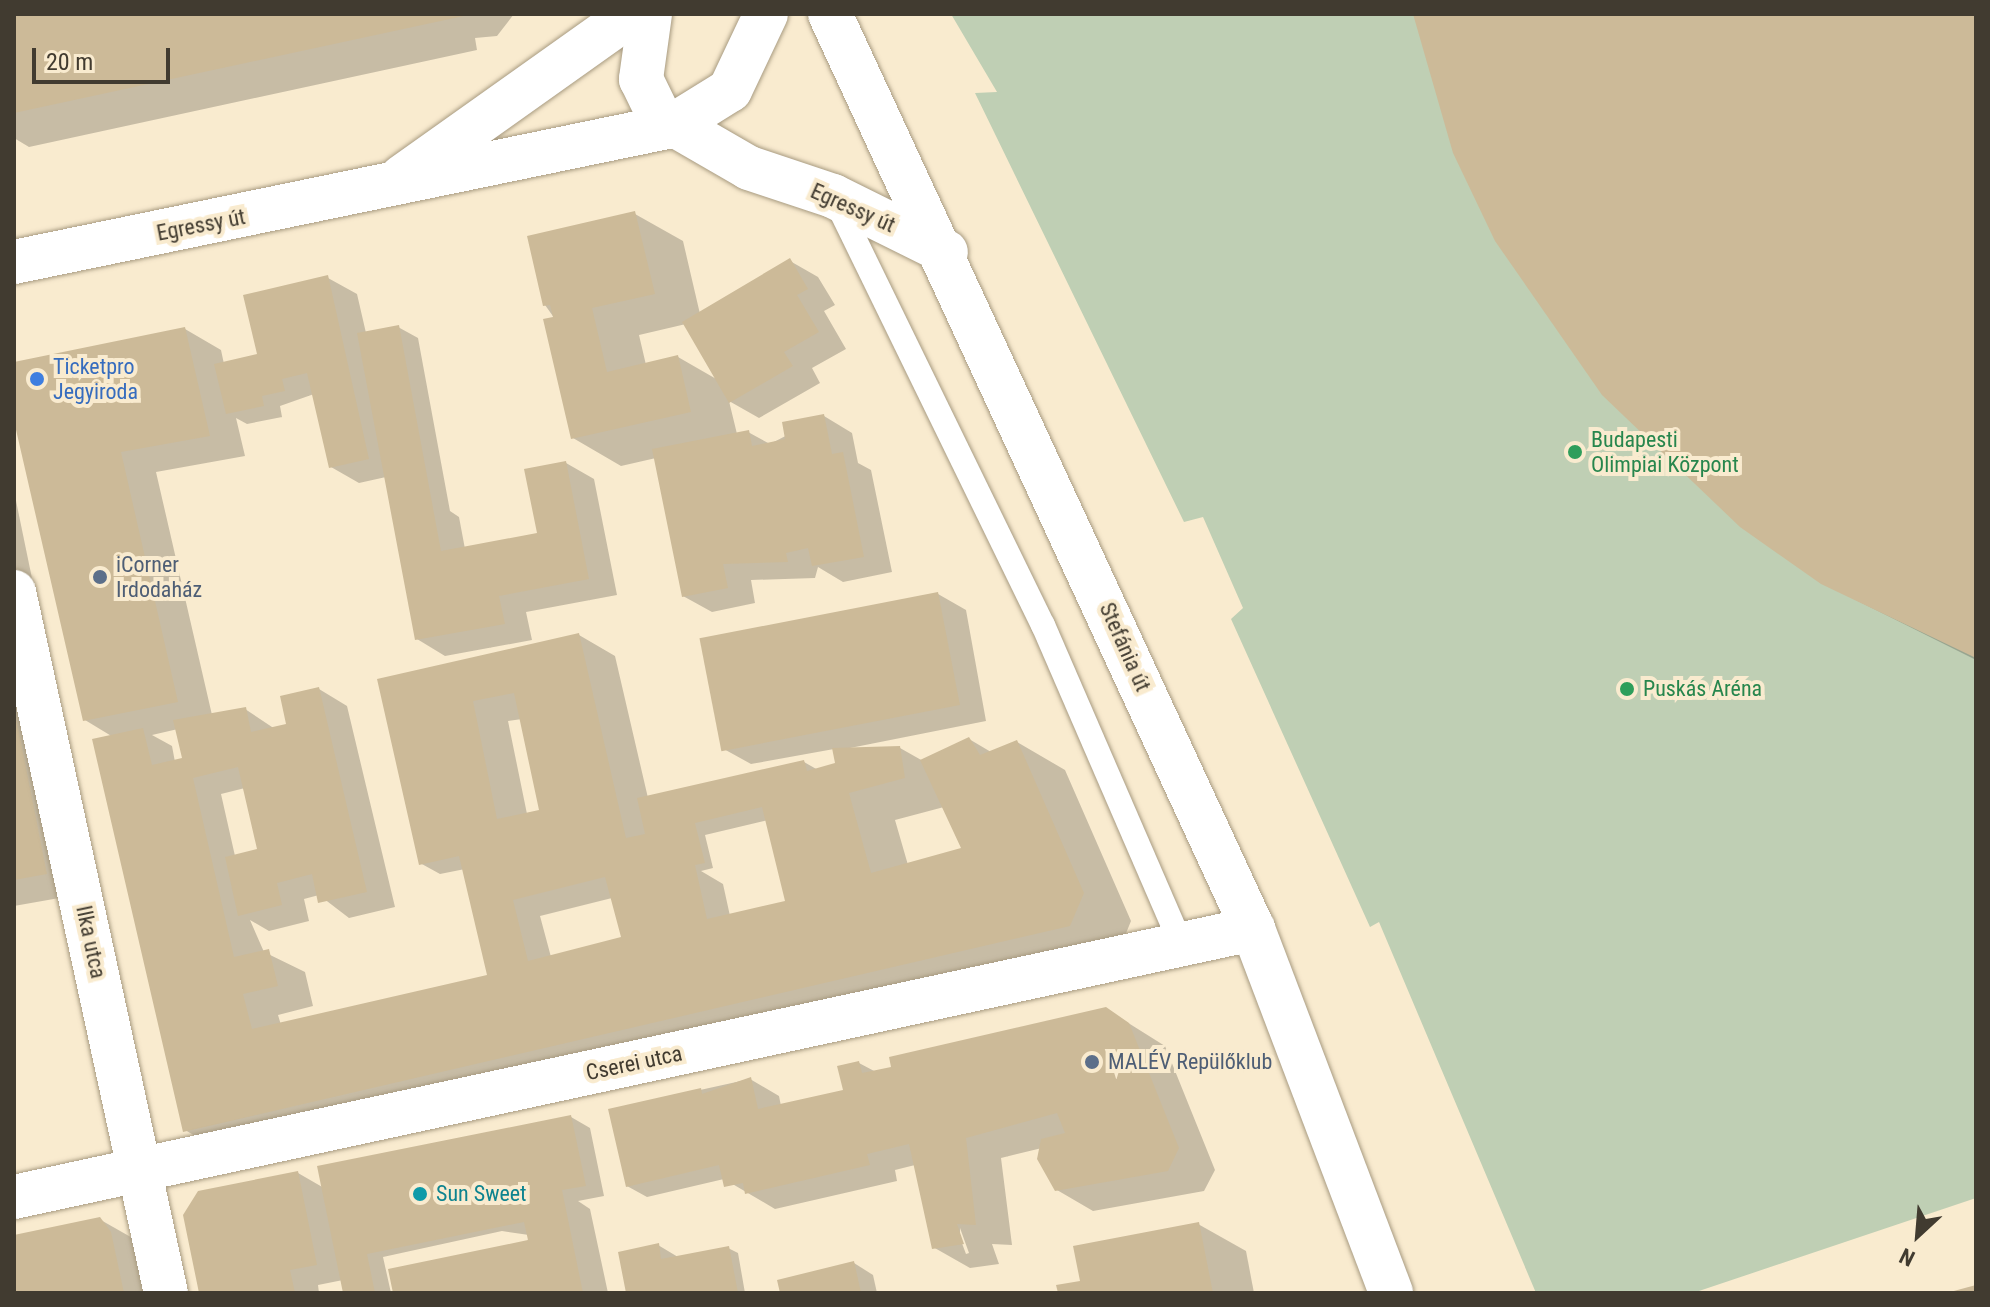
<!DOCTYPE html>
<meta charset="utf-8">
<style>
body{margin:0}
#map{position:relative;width:1990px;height:1307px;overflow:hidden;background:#f9ebcf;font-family:"Roboto Condensed",sans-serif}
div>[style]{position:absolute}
.green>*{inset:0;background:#bfcfb4}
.shadow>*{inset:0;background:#0003}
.building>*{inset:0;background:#ccba98;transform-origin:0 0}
.roads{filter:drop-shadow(0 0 2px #a89b81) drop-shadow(0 0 2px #a89b81)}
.lane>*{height:24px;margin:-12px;padding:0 12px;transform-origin:12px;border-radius:12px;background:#fff}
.street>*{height:44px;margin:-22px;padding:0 22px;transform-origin:22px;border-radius:22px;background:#fff}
.secondary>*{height:44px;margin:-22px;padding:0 22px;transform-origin:22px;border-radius:22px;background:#fff}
.dots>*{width:22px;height:22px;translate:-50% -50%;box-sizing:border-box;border:4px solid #f9ebcf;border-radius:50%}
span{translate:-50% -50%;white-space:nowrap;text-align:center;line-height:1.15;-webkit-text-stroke:8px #f9ebcf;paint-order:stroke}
.street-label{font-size:22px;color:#413b30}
.shop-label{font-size:22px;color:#366cbe}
.left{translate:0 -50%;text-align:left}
.leisure-label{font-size:22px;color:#27864d}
.service-label{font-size:22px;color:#4e5e75}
.culture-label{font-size:22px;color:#0d838f}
.frame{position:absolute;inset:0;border:16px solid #413b30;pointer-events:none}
.north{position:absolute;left:1878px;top:1195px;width:80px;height:80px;-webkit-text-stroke:6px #f9ebcf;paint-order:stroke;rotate:206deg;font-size:22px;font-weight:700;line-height:32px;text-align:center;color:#413b30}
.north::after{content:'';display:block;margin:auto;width:28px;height:36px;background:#413b30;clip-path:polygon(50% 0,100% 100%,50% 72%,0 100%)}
.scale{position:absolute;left:32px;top:48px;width:138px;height:36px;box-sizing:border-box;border:4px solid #413b30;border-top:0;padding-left:10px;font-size:24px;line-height:28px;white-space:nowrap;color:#413b30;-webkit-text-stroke:6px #f9ebcf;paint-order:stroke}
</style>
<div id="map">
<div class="green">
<div style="clip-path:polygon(951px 14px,1976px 14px,1976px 1198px,1693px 1293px,1536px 1293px,1379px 922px,1370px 927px,1231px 619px,1243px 608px,1203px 517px,1184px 522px,975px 93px,997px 92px)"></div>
</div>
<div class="shadow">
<div style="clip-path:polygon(14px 14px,514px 14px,497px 36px,475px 38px,477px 50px,29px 147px,14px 138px)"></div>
<div style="clip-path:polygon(1417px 14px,1976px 14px,1976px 660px,1822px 583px)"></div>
<div style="clip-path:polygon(evenodd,635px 214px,683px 241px,700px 314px,790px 261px,818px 277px,835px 305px,824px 311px,846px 349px,812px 368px,820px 383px,759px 418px,729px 401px,737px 434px,748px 432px,770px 444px,824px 416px,852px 433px,858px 463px,871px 470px,892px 572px,843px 582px,818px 567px,815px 578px,751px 580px,755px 603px,712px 612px,683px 596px,656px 458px,621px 466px,573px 438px,555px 319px,545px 305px,635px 214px,686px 324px,718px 380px,678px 357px,646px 365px,639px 335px,686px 324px)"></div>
<div style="clip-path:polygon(evenodd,328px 278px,357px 294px,366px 333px,398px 327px,418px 338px,450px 511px,459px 517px,465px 549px,539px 535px,566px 463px,594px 479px,617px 595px,526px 612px,532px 640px,445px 656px,417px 639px,386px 477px,359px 483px,331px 467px,314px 394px,280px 406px,282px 417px,247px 424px,236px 418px,245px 456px,156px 472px,212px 715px,245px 709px,275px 729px,288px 726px,319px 689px,347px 706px,395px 907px,349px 918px,319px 895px,304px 899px,309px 921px,269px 931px,250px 920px,264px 952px,305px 972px,313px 1006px,278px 1015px,281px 1025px,489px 977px,465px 869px,440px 874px,420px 863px,379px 681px,579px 635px,615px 656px,648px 798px,804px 762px,818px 770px,837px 764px,834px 749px,751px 764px,722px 748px,938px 594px,966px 610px,986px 721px,845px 749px,900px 748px,923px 761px,969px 739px,991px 752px,1017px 742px,1065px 770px,1131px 921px,1118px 953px,221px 1151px,185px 1130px,113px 737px,85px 720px,14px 412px,14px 364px,185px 329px,221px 350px,224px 364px,259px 356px,328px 278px,522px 719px,541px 811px,527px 814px,508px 721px,522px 719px,328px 278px,178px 729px,184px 760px,175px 762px,172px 746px,152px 735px,178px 729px,328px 278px,245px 788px,260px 851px,235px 856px,221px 794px,245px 788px,328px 278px,944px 807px,964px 849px,908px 865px,895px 820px,944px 807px,328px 278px,768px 820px,787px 903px,730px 916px,723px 884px,701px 871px,713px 868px,705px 835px,768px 820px,328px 278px,612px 898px,623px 939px,551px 957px,540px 916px,612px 898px)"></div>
<div style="clip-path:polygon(14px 491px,49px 661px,82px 894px,14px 906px)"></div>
<div style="clip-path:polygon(evenodd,1106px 1009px,1165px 1046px,1215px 1170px,1204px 1191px,1093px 1211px,1057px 1190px,1042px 1148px,1001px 1158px,1012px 1245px,992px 1244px,999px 1264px,970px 1268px,933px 1247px,915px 1165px,895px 1170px,897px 1181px,775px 1209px,724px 1179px,647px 1197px,627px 1186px,700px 1090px,750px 1079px,779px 1096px,781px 1106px,845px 1092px,859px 1063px,876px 1072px,1106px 1009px,960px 1228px,969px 1253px,966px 1254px,960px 1238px,960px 1228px)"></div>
<div style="clip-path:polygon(571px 1117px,590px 1128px,604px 1196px,578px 1201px,590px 1209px,608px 1293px,396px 1293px,527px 1243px,529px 1235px,502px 1231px,383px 1257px,391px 1293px,345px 1293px,343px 1280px,318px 1285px,319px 1293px,201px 1293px,298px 1173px,324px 1188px)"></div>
<div style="clip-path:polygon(99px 1219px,136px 1240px,155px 1293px,14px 1293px,14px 1237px)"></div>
<div style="clip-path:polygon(1198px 1224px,1246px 1251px,1254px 1293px,1060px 1293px)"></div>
<div style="clip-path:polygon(658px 1245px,678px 1257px,728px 1248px,738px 1253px,745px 1293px,628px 1293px)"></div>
<div style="clip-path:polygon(854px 1263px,873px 1275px,877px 1293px,782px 1293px)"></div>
</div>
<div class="building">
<div style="clip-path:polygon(14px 14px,473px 14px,14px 113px)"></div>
<div style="clip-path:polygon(1413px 14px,1976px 14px,1976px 658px,1821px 584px,1740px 527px,1602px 395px,1495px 241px,1453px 153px)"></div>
<div style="clip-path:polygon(635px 211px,655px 294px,592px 308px,607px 372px,678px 355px,691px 412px,571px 439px,543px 319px,553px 317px,550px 305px,543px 306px,527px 236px)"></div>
<div style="clip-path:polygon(790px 258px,808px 289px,797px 295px,819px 332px,784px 352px,793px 366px,729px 403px,682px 322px)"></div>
<div style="clip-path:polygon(328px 275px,369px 459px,329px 468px,307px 373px,282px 379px,285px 391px,262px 396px,264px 406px,226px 414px,214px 364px,257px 354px,243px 295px)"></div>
<div style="clip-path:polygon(399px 325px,441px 551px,537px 533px,524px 469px,566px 461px,589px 579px,499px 596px,505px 624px,415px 640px,357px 333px)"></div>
<div style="clip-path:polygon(185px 327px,210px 436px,121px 452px,178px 702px,83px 721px,14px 421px,14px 362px)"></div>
<div style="clip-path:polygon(824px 414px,832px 454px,843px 452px,864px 557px,812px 566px,808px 548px,786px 553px,788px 562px,723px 564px,728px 588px,682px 597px,652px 449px,749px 430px,752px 446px,785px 439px,782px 422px)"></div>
<div style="left:938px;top:592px;width:115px;height:243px;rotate:79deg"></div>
<div style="clip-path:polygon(evenodd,579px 633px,626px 838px,645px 834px,637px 798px,804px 760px,807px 771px,835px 763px,832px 748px,900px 746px,905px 778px,849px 793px,871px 873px,961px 848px,920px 760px,969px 737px,980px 755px,1017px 740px,1084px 893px,1070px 926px,183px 1132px,92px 739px,143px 728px,152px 765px,182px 758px,173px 720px,246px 707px,251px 732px,286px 724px,280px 696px,319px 687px,367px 892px,318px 903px,312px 874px,277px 883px,282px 905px,238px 916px,225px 857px,257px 849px,238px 767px,193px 778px,234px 957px,269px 949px,278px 986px,243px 994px,252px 1029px,487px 975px,459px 856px,419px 865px,377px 679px,579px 633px,514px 693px,539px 810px,497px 819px,473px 701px,514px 693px,579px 633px,762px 807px,785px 901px,707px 919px,695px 865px,705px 863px,695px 823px,762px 807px,579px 633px,605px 877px,621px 937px,528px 961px,513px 900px,605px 877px)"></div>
<div style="clip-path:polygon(14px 707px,47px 874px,14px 880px)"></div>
<div style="clip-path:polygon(1106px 1007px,1129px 1023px,1179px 1148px,1168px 1171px,1055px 1191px,1037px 1159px,1041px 1139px,1065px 1133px,1057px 1113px,966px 1138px,976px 1225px,957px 1224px,964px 1244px,932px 1249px,909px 1144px,867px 1154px,870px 1165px,745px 1194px,743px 1183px,724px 1187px,719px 1165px,626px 1187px,608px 1109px,701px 1088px,702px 1094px,751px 1077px,758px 1109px,843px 1090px,837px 1066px,859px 1061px,862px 1073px,891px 1067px,889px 1057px)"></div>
<div style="clip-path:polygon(571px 1115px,586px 1186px,562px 1190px,583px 1293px,393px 1293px,388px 1269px,528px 1240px,524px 1222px,367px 1254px,375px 1293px,343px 1293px,317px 1166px)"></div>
<div style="clip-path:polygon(298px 1171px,317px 1265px,290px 1270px,295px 1293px,199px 1293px,183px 1215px,198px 1191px)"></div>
<div style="clip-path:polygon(100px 1217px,111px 1232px,124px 1293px,14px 1293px,14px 1235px)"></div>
<div style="clip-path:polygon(1199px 1222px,1213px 1293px,1058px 1293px,1056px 1285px,1080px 1281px,1073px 1246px)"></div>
<div style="clip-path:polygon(659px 1243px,661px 1259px,729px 1246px,738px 1293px,626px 1293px,618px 1252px)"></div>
<div style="clip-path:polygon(854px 1261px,861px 1293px,780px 1293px,777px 1280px)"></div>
<div style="clip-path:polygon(1976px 1285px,1976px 1293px,1950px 1293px,1950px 1292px)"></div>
</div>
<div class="roads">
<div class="lane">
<div style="left:836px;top:201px;width:472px;rotate:64deg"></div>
<div style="left:1043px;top:625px;width:350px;rotate:66.6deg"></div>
</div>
<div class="street">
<div style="left:14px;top:592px;width:717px;rotate:77.77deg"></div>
<div style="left:14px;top:1197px;width:1268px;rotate:-12.21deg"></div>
</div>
<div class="secondary">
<div style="left:650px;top:14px;width:66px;rotate:97.9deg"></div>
<div style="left:641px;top:79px;width:41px;rotate:64.1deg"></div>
<div style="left:659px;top:116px;width:104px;rotate:30deg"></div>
<div style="left:749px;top:168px;width:89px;rotate:18.4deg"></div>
<div style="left:833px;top:196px;width:126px;rotate:26.4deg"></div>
<div style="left:830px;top:14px;width:1008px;rotate:65.19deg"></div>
<div style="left:1253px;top:929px;width:389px;rotate:69.2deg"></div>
<div style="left:402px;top:177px;width:281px;rotate:-35.4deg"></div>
<div style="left:14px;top:262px;width:672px;rotate:-11.68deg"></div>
<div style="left:672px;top:126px;width:68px;rotate:-31.8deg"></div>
<div style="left:730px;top:90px;width:84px;rotate:-64.7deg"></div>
</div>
</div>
<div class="dots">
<div style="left:37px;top:379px;background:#3f7fe0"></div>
<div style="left:1575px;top:452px;background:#2e9e5b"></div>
<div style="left:100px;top:577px;background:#5c6f8a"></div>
<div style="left:1627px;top:689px;background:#2e9e5b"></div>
<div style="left:1092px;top:1062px;background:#5c6f8a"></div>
<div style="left:420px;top:1194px;background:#0f9aa8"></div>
</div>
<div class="street-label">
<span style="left:853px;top:208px;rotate:24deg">Egressy út</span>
<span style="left:201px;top:225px;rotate:-11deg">Egressy út</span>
<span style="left:1125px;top:647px;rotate:66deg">Stefánia út</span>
<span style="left:91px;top:942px;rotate:78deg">Ilka utca</span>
<span style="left:634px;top:1063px;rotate:-12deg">Cserei utca</span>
</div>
<div class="shop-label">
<span class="left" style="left:53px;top:379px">Ticketpro<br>Jegyiroda</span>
</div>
<div class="leisure-label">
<span class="left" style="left:1591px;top:452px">Budapesti<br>Olimpiai Központ</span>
<span class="left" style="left:1643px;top:689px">Puskás Aréna</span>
</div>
<div class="service-label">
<span class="left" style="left:116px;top:577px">iCorner<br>Irdodaház</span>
<span class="left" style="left:1108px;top:1062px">MALÉV Repülőklub</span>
</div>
<div class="culture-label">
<span class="left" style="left:436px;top:1194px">Sun Sweet</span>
</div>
<div class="frame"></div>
<div class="north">N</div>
<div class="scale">20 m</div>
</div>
